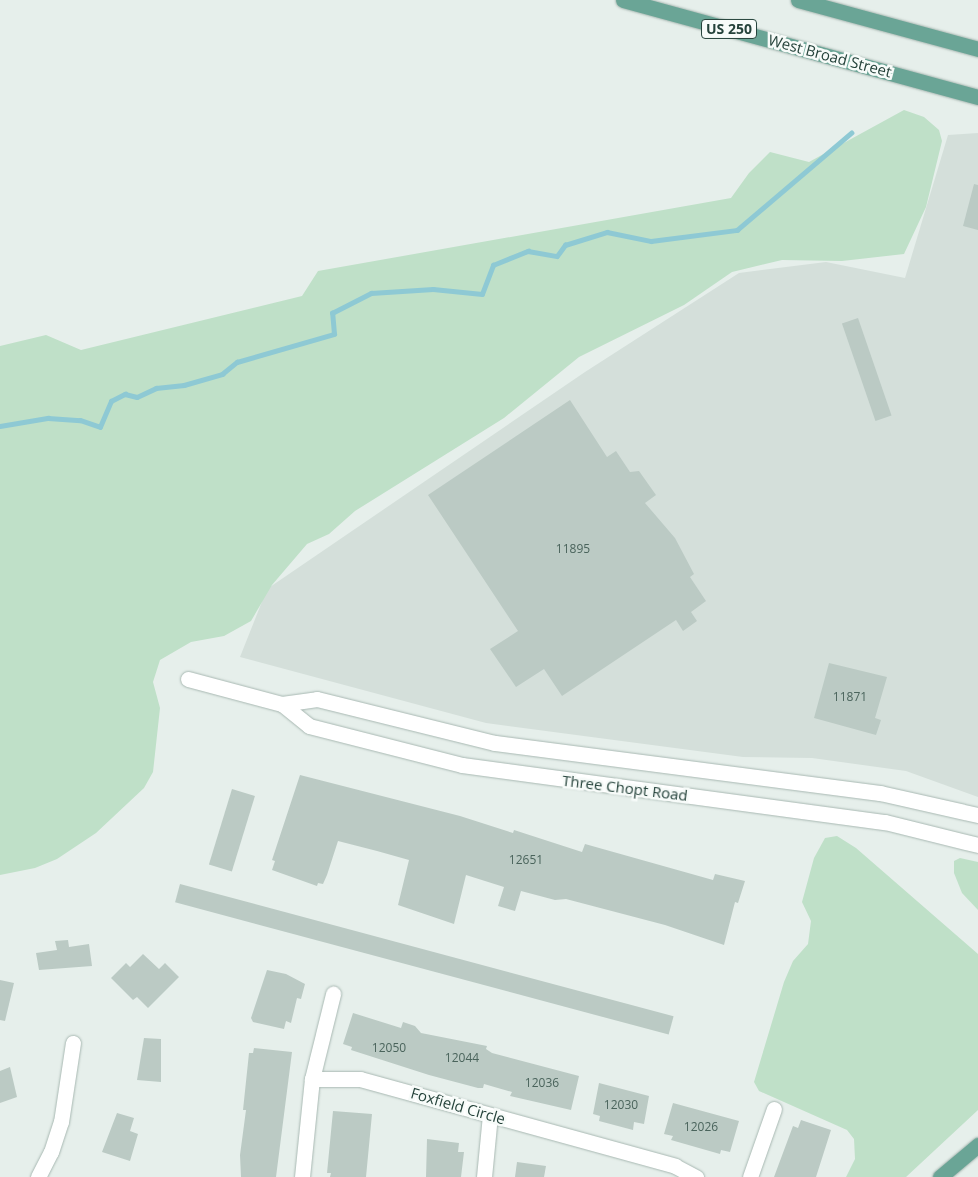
<!DOCTYPE html>
<style>
body{margin:0}
#map{position:relative;width:978px;height:1177px;overflow:hidden;background:#e6efeb;font-family:"Open Sans",sans-serif}
div>[style]{position:absolute}
.built>*{inset:0;background:#d4dfda}
.green>*{inset:0;background:#bfe0c8}
.stream>*{height:4.5px;margin:-2.25px;padding:0 2.25px;transform-origin:2.25px;border-radius:2.25px;background:#8ec9d4}
.building>*{inset:0;background:#bbcac4;transform-origin:0 0}
.roads{filter:drop-shadow(0 0 1px #a8b8b2) drop-shadow(0 0 1px #a8b8b2)}
.minor>*{height:15px;margin:-7.5px;padding:0 7.5px;transform-origin:7.5px;border-radius:7.5px;background:#fff}
.major>*{height:15px;margin:-7.5px;padding:0 7.5px;transform-origin:7.5px;border-radius:7.5px;background:#6aa596}
span{translate:-50% -50%;white-space:nowrap;text-align:center;line-height:1.15;-webkit-text-stroke:5px #f7fbf9;paint-order:stroke}
.number-label{font-size:12px;color:#4a645c}
.number-label span{-webkit-text-stroke-width:0}
.shield-label span{padding:1px 4px;background:#f7fbf9;border:1px solid;border-radius:4px;-webkit-text-stroke-width:0}
.shield-label{font-size:14px;color:#24423a;font-weight:700}
.street-label{font-size:15px;color:#24423a}
</style>
<div id="map">
<div class="built">
<div style="clip-path:polygon(978px 133px,978px 797px,906px 771px,812px 758px,743px 757px,486px 723px,240px 657px,267px 589px,585px 372px,739px 273px,826px 262px,905px 278px,948px 135px)"></div>
</div>
<div class="green">
<div style="clip-path:polygon(904px 110px,924px 117px,939px 130px,942px 141px,926px 207px,904px 254px,842px 261px,782px 260px,732px 272px,684px 305px,579px 357px,504px 418px,355px 511px,329px 534px,307px 544px,272px 585px,251px 621px,224px 636px,191px 642px,160px 660px,153px 682px,160px 708px,153px 772px,144px 788px,96px 833px,57px 859px,35px 868px,0 875px,0 346px,46px 335px,81px 350px,302px 296px,318px 271px,731px 198px,749px 173px,770px 152px,809px 162px)"></div>
<div style="clip-path:polygon(837px 836px,856px 848px,978px 954px,978px 1110px,906px 1177px,846px 1177px,855px 1159px,854px 1139px,847px 1130px,759px 1091px,754px 1082px,784px 982px,793px 961px,808px 944px,811px 921px,802px 902px,814px 858px,825px 838px)"></div>
<div style="clip-path:polygon(960px 858px,978px 862px,978px 910px,962px 893px,954px 873px,954px 861px)"></div>
</div>
<div class="stream">
<div style="left:0;top:426px;width:49px;rotate:-9.5deg"></div>
<div style="left:48px;top:418px;width:32px;rotate:4deg"></div>
<div style="left:80px;top:420px;width:21px;rotate:19deg"></div>
<div style="left:100px;top:427px;width:28px;rotate:-67deg"></div>
<div style="left:111px;top:401px;width:16px;rotate:-27deg"></div>
<div style="left:125px;top:394px;width:12px;rotate:14deg"></div>
<div style="left:137px;top:397px;width:21px;rotate:-25deg"></div>
<div style="left:156px;top:388px;width:28px;rotate:-6deg"></div>
<div style="left:184px;top:385px;width:40px;rotate:-16deg"></div>
<div style="left:222px;top:374px;width:19px;rotate:-39deg"></div>
<div style="left:237px;top:362px;width:101px;rotate:-16.1deg"></div>
<div style="left:334px;top:334px;width:21px;rotate:-95deg"></div>
<div style="left:332px;top:313px;width:44px;rotate:-27.1deg"></div>
<div style="left:371px;top:293px;width:62px;rotate:-3.7deg"></div>
<div style="left:433px;top:289px;width:49px;rotate:5.8deg"></div>
<div style="left:482px;top:294px;width:31px;rotate:-69deg"></div>
<div style="left:493px;top:265px;width:38px;rotate:-22deg"></div>
<div style="left:528px;top:251px;width:29px;rotate:10deg"></div>
<div style="left:557px;top:256px;width:14px;rotate:-54deg"></div>
<div style="left:565px;top:245px;width:44px;rotate:-17.2deg"></div>
<div style="left:607px;top:232px;width:45px;rotate:11.6deg"></div>
<div style="left:651px;top:241px;width:87px;rotate:-7.3deg"></div>
<div style="left:737px;top:230px;width:150px;rotate:-40.4deg"></div>
</div>
<div class="building">
<div style="clip-path:polygon(974px 184px,978px 185px,978px 230px,963px 226px)"></div>
<div style="left:858px;top:318px;width:103px;height:17px;rotate:71deg"></div>
<div style="clip-path:polygon(570px 400px,607px 457px,616px 451px,630px 472px,639px 471px,656px 495px,645px 503px,675px 538px,694px 574px,690px 577px,706px 601px,691px 612px,697px 621px,683px 631px,676px 620px,562px 696px,544px 669px,516px 687px,490px 649px,518px 631px,428px 495px)"></div>
<div style="clip-path:polygon(829px 663px,887px 677px,875px 718px,881px 720px,876px 735px,814px 718px)"></div>
<div style="clip-path:polygon(300px 775px,460px 816px,513px 833px,514px 830px,582px 852px,585px 844px,713px 880px,715px 874px,745px 881px,738px 903px,735px 902px,724px 945px,665px 925px,566px 899px,555px 900px,521px 891px,515px 911px,498px 906px,504px 887px,466px 875px,454px 924px,398px 905px,409px 860px,377px 851px,338px 841px,327px 875px,323px 884px,318px 883px,317px 886px,272px 870px,275px 861px,272px 860px)"></div>
<div style="left:232px;top:789px;width:24px;height:79px;rotate:17deg"></div>
<div style="left:180px;top:884px;width:511px;height:19px;rotate:15deg"></div>
<div style="clip-path:polygon(68px 940px,69px 947px,89px 944px,92px 966px,39px 970px,36px 953px,57px 950px,55px 941px)"></div>
<div style="clip-path:polygon(143px 954px,159px 969px,165px 963px,179px 977px,148px 1008px,137px 997px,133px 1000px,111px 978px,126px 963px,130px 967px)"></div>
<div style="clip-path:polygon(267px 970px,286px 974px,305px 984px,301px 999px,297px 998px,291px 1023px,286px 1021px,284px 1029px,253px 1022px,251px 1018px)"></div>
<div style="clip-path:polygon(0 980px,14px 983px,5px 1021px,0 1020px)"></div>
<div style="clip-path:polygon(353px 1013px,401px 1028px,403px 1022px,415px 1026px,421px 1033px,487px 1046px,486px 1049px,492px 1053px,579px 1076px,571px 1110px,510px 1096px,512px 1092px,484px 1084px,483px 1088px,478px 1088px,429px 1075px,351px 1050px,352px 1047px,343px 1044px)"></div>
<div style="clip-path:polygon(144px 1038px,161px 1039px,161px 1082px,137px 1080px)"></div>
<div style="clip-path:polygon(254px 1048px,292px 1052px,276px 1177px,241px 1177px,240px 1155px,246px 1110px,243px 1110px,249px 1053px,253px 1053px)"></div>
<div style="clip-path:polygon(10px 1067px,17px 1097px,0 1103px,0 1071px)"></div>
<div style="clip-path:polygon(599px 1083px,649px 1096px,644px 1124px,634px 1122px,633px 1130px,599px 1121px,600px 1116px,593px 1114px)"></div>
<div style="clip-path:polygon(673px 1103px,739px 1121px,730px 1152px,721px 1150px,720px 1154px,671px 1140px,673px 1136px,664px 1134px)"></div>
<div style="clip-path:polygon(333px 1111px,372px 1114px,366px 1177px,330px 1177px,331px 1173px,327px 1173px)"></div>
<div style="clip-path:polygon(117px 1113px,134px 1118px,130px 1131px,138px 1134px,130px 1161px,102px 1152px)"></div>
<div style="clip-path:polygon(801px 1120px,831px 1130px,816px 1177px,774px 1177px,793px 1126px,798px 1128px)"></div>
<div style="clip-path:polygon(427px 1139px,459px 1143px,458px 1152px,464px 1152px,461px 1177px,426px 1177px)"></div>
<div style="clip-path:polygon(517px 1162px,546px 1166px,544px 1177px,515px 1177px)"></div>
</div>
<div class="roads">
<div class="minor">
<div style="left:188px;top:679px;width:97px;rotate:14.9deg"></div>
<div style="left:282px;top:704px;width:35px;rotate:-8deg"></div>
<div style="left:317px;top:699px;width:183px;rotate:13.9deg"></div>
<div style="left:495px;top:743px;width:388px;rotate:7.4deg"></div>
<div style="left:880px;top:793px;width:100px;rotate:12.7deg"></div>
<div style="left:282px;top:704px;width:35px;rotate:39deg"></div>
<div style="left:309px;top:726px;width:158px;rotate:14.3deg"></div>
<div style="left:462px;top:765px;width:427px;rotate:7.7deg"></div>
<div style="left:885px;top:822px;width:96px;rotate:13.9deg"></div>
<div style="left:312px;top:1079px;width:48px"></div>
<div style="left:360px;top:1079px;width:327px;rotate:15.4deg"></div>
<div style="left:675px;top:1166px;width:24px;rotate:28deg"></div>
<div style="left:38px;top:1177px;width:28px;rotate:-63deg"></div>
<div style="left:51px;top:1152px;width:32px;rotate:-72deg"></div>
<div style="left:61px;top:1122px;width:80px;rotate:-81.4deg"></div>
<div style="left:302px;top:1177px;width:99px;rotate:-84.2deg"></div>
<div style="left:312px;top:1079px;width:88px;rotate:-76.1deg"></div>
<div style="left:484px;top:1177px;width:62px;rotate:-84.5deg"></div>
<div style="left:750px;top:1177px;width:72px;rotate:-70.6deg"></div>
</div>
<div class="major">
<div style="left:623px;top:0;width:368px;rotate:15.3deg"></div>
<div style="left:798px;top:0;width:187px;rotate:15.2deg"></div>
<div style="left:940px;top:1177px;width:50px;rotate:-40.1deg"></div>
</div>
</div>
<div class="number-label">
<span style="left:573px;top:549px">11895</span>
<span style="left:850px;top:697px">11871</span>
<span style="left:526px;top:860px">12651</span>
<span style="left:389px;top:1048px">12050</span>
<span style="left:462px;top:1058px">12044</span>
<span style="left:542px;top:1083px">12036</span>
<span style="left:621px;top:1105px">12030</span>
<span style="left:701px;top:1127px">12026</span>
</div>
<div class="shield-label">
<span style="left:729px;top:29px">US 250</span>
</div>
<div class="street-label">
<span style="left:830px;top:56px;rotate:15deg">West Broad Street</span>
<span style="left:625px;top:788px;rotate:7deg">Three Chopt Road</span>
<span style="left:458px;top:1106px;rotate:16deg">Foxfield Circle</span>
</div>
</div>
